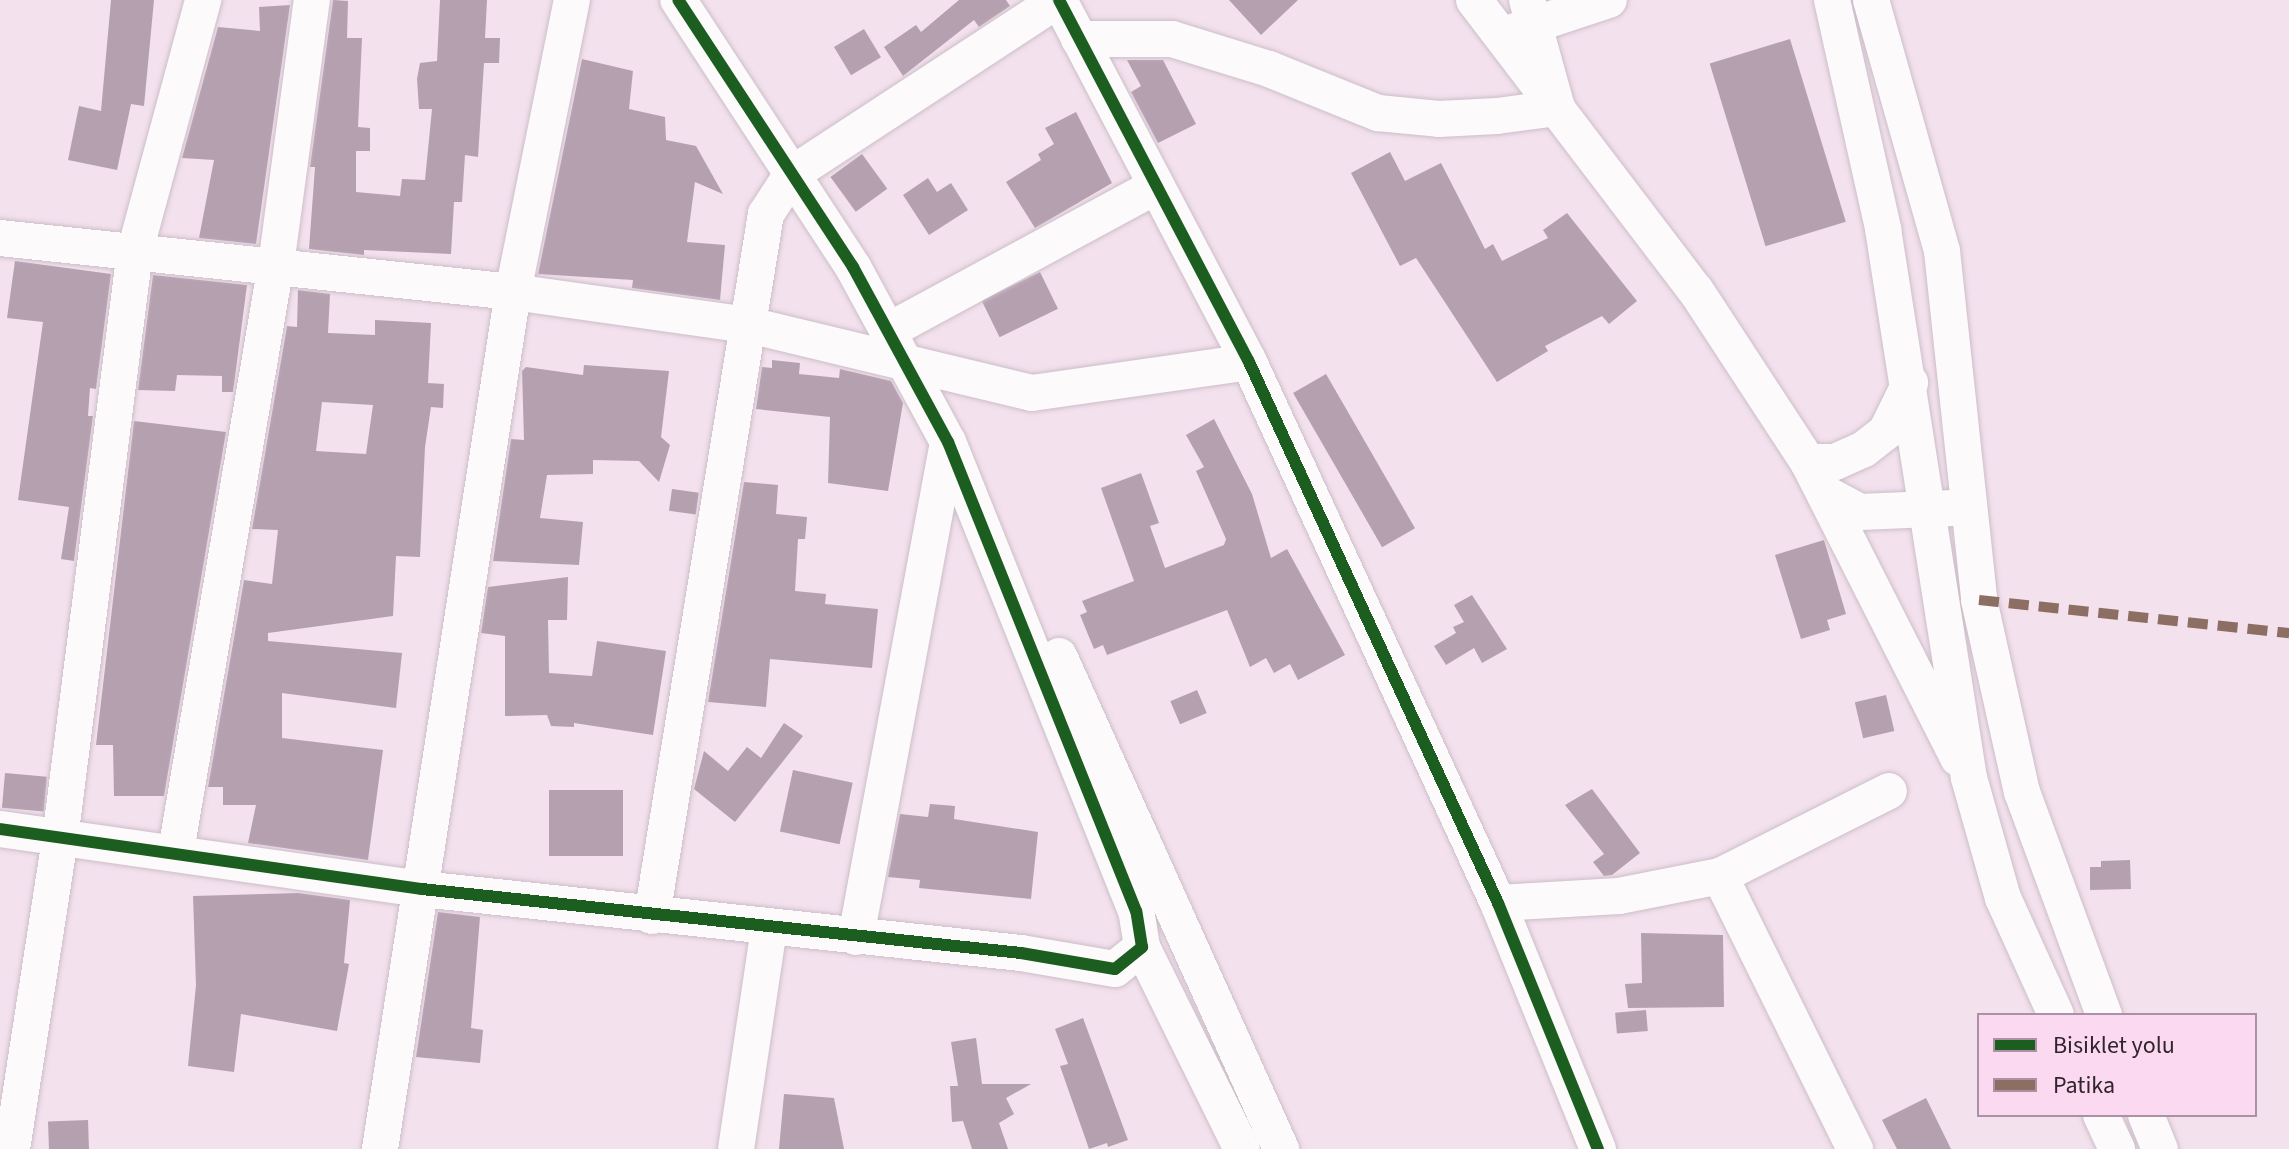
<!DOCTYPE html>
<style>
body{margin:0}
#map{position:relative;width:2289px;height:1149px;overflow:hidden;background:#f3e1ee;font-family:"Source Sans 3",sans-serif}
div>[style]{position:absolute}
.building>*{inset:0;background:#b5a0b0;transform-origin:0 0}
.roads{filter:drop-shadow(0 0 2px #ccbec8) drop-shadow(0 0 2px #ccbec8)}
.minor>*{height:36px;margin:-18px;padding:0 18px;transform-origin:18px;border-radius:18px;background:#fdfafc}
.quiet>*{height:10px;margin-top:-5px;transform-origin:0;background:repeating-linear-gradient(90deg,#8d6e63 0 20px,transparent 0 30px)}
.cycleway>*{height:12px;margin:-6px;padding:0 6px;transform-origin:6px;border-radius:6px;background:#1b5e20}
span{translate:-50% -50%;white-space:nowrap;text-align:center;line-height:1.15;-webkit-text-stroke:8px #fbd9f1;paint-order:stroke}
.legend{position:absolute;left:1977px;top:1013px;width:280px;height:104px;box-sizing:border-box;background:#fbd9f1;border:2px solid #aa91a3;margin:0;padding:10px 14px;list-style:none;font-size:24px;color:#30242d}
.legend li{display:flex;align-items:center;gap:16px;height:40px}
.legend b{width:40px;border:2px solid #aa91a3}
</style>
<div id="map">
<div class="building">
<div style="clip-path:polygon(111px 0,154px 0,144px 106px,131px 104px,117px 170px,68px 160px,79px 106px,101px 111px)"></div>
<div style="clip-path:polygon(333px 0,348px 1px,347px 38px,362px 38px,358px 127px,370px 128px,370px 151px,356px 151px,356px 192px,400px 196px,402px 179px,425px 180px,432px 109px,419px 109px,417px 79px,420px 63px,437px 61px,440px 0,487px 0,485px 38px,500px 38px,499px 63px,484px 63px,478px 157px,465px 155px,462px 202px,454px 202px,451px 254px,364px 250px,364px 255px,309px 249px,315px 167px,310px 167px)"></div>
<div style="clip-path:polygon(959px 0,1006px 0,1010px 6px,979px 27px,974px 20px,903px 76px,884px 47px,916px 25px,921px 32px)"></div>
<div style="clip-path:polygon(1229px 0,1298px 0,1261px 35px)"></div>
<div style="clip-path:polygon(290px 5px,256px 244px,199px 238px,214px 160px,182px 158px,218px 27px,260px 31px,259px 7px)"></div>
<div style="left:864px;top:29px;width:33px;height:35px;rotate:59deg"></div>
<div style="left:1790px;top:39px;width:191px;height:84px;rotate:73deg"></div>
<div style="clip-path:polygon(582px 59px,633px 71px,629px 109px,665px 117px,666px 140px,696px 146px,723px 194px,695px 182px,687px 242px,725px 245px,720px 300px,632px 288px,633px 280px,538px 274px)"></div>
<div style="clip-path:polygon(1127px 60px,1163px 60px,1196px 124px,1158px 143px,1131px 92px,1141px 86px)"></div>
<div style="clip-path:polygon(1076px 112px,1112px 183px,1035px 228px,1006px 182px,1041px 160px,1038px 154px,1054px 144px,1045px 128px)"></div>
<div style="clip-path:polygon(1390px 152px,1405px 181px,1441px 163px,1485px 249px,1493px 244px,1502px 261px,1548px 238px,1543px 230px,1567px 213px,1637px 301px,1609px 324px,1602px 316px,1545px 346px,1548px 351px,1497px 382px,1416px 258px,1400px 266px,1351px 173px)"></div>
<div style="left:862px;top:154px;width:43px;height:39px;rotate:54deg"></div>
<div style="clip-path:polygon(928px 178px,937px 192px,951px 183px,968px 210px,929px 235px,903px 195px)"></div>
<div style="clip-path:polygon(15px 261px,111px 274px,96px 389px,90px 388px,88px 416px,93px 416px,74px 561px,61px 559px,69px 507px,18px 500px,43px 322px,7px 318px)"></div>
<div style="left:1040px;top:272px;width:41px;height:65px;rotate:64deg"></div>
<div style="clip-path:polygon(153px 275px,247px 285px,233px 392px,222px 392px,222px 376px,177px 375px,175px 391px,138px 390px)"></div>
<div style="clip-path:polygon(evenodd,298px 290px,330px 294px,328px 333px,375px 335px,375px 320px,431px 323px,428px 383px,444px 384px,443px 408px,431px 407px,425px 447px,420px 557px,396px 556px,393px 616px,268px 633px,268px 641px,402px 653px,396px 708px,282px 693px,282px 738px,383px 750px,368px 860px,248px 843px,256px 805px,223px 805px,223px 787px,208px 787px,244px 580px,272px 584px,278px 530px,252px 529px,287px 326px,297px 327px,298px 290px,322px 402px,373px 405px,366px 454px,316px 451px,322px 402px)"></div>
<div style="clip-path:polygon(772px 360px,800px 363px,799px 374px,839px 378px,840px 369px,891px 381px,903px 403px,888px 491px,828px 483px,830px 417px,756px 409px,762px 367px,772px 368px)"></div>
<div style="clip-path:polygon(584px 365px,669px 371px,661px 437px,670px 445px,659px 482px,639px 461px,593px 460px,593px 474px,547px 475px,540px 518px,583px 522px,579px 565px,493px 561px,511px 439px,524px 440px,522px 371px,526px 367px,583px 375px)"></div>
<div style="left:1326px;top:374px;width:178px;height:38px;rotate:60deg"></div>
<div style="clip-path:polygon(1214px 419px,1252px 494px,1271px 558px,1287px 549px,1345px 655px,1298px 680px,1290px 664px,1274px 673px,1266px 658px,1250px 667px,1227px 610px,1107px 655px,1103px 645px,1094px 649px,1080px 615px,1087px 612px,1082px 601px,1134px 581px,1101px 488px,1141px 473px,1159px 523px,1150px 526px,1165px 568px,1224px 545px,1226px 539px,1196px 471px,1204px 467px,1186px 435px)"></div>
<div style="clip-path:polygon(134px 421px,226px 432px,164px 796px,114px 796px,113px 745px,96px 745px)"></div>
<div style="clip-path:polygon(744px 482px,778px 485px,776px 514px,807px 517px,805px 539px,798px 539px,795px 591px,826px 594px,825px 604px,878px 609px,872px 668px,770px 659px,766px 707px,708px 702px)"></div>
<div style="left:672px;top:489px;width:27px;height:22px;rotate:8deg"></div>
<div style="clip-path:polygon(1824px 540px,1846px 614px,1827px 620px,1830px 630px,1801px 639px,1775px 555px)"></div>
<div style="clip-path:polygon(568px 577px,567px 620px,548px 620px,549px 673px,592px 676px,597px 641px,666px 651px,653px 735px,574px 723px,574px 727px,551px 726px,547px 715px,505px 716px,505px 636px,481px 633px,488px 587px)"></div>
<div style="clip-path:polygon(1472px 595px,1507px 649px,1482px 663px,1474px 648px,1446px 665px,1434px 646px,1456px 633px,1453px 627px,1464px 622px,1454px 605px)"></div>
<div style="left:1197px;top:690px;width:25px;height:29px;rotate:67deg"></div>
<div style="left:1886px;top:695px;width:37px;height:32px;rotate:77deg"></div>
<div style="clip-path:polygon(784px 723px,803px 736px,735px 822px,694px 789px,704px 751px,728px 771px,747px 747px,761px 758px)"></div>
<div style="left:793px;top:770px;width:61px;height:63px;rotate:12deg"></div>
<div style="left:5px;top:773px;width:42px;height:35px;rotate:5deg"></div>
<div style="clip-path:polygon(1592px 789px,1640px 853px,1612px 875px,1604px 876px,1593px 862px,1604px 854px,1565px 805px)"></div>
<div style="left:549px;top:790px;width:74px;height:66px"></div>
<div style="clip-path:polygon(930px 804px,955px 806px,954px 819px,1038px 832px,1031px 899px,919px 888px,920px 880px,888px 877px,900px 814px,928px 817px)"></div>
<div style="clip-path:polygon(2130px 860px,2131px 889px,2090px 890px,2090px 867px,2101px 867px,2101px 861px)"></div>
<div style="clip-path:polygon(298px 893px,350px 900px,344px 963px,349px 964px,337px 1031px,241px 1014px,234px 1072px,188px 1066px,196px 985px,193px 896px)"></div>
<div style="clip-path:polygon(438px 912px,480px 917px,471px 1028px,483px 1030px,480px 1063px,416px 1057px)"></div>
<div style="clip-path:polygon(1641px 933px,1723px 935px,1724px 1007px,1628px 1008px,1625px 984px,1642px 983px)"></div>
<div style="left:1646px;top:1010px;width:21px;height:31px;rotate:85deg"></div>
<div style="clip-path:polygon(1083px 1018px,1128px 1140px,1108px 1147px,1107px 1143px,1089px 1149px,1060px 1066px,1068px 1064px,1055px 1029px)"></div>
<div style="clip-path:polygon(976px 1038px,982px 1084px,1031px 1084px,1006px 1098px,1014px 1114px,999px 1123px,1008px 1149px,972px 1149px,963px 1121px,952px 1122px,950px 1086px,958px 1086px,951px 1042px)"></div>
<div style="clip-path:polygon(784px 1094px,834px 1098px,844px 1149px,779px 1149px)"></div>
<div style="clip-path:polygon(1926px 1098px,1951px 1149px,1897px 1149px,1882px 1120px)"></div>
<div style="left:88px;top:1120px;width:29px;height:40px;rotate:88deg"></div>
</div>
<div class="roads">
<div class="minor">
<div style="left:1059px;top:0;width:409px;rotate:62.3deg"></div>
<div style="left:1249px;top:362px;width:596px;rotate:65.29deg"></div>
<div style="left:1498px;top:903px;width:266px;rotate:67.9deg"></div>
<div style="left:1474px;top:0;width:366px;rotate:52.7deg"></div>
<div style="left:1696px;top:291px;width:204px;rotate:56.8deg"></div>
<div style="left:1808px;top:462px;width:332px;rotate:63.1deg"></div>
<div style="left:1832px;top:0;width:235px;rotate:77.4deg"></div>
<div style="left:1883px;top:229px;width:556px;rotate:81.1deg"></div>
<div style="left:1969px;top:778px;width:125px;rotate:74.2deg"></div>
<div style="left:2003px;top:898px;width:128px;rotate:65.6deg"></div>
<div style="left:1871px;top:0;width:261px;rotate:74.2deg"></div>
<div style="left:1942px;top:251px;width:351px;rotate:83.9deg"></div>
<div style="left:1979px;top:600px;width:197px;rotate:77.4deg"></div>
<div style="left:2022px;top:792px;width:238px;rotate:69.8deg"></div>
<div style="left:1512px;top:32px;width:102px;rotate:-18.3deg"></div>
<div style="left:1079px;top:39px;width:93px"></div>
<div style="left:1172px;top:39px;width:102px;rotate:17.2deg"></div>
<div style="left:1269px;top:69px;width:118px;rotate:22deg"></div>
<div style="left:1378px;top:113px;width:61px;rotate:5.6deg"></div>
<div style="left:1439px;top:119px;width:58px;rotate:-3deg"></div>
<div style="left:1497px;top:116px;width:61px;rotate:-7.6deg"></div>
<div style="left:1557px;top:108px;width:112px;rotate:-105.5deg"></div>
<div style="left:0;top:238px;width:516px;rotate:6.01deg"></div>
<div style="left:513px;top:292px;width:238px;rotate:8deg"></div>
<div style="left:749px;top:325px;width:291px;rotate:13.5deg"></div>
<div style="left:1032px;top:393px;width:219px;rotate:-8.1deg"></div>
<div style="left:888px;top:331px;width:305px;rotate:-28.4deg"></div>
<div style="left:1808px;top:462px;width:27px"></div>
<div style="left:1835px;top:462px;width:32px;rotate:-24deg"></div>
<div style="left:1864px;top:449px;width:28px;rotate:-38deg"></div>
<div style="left:1886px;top:432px;width:55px;rotate:-63.9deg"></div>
<div style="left:1828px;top:495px;width:36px;rotate:28deg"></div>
<div style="left:1860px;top:512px;width:94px;rotate:-2.4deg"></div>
<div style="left:1059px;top:656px;width:541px;rotate:65.76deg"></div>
<div style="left:0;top:829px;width:426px;rotate:8.1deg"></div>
<div style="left:422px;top:889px;width:602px;rotate:6.1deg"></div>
<div style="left:1021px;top:953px;width:95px;rotate:9.7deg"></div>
<div style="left:1115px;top:969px;width:35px;rotate:-39deg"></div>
<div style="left:1142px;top:947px;width:36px;rotate:-99deg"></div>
<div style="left:1136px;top:911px;width:505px;rotate:-111.84deg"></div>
<div style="left:948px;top:442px;width:199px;rotate:-118.5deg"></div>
<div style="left:853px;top:267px;width:319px;rotate:-123.2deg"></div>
<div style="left:176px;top:851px;width:594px;rotate:-80.32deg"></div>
<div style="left:276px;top:265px;width:267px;rotate:-82.3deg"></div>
<div style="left:1720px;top:876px;width:305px;rotate:63.7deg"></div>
<div style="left:1498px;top:903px;width:121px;rotate:-3.3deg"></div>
<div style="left:1619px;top:896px;width:103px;rotate:-11.2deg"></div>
<div style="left:1720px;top:876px;width:189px;rotate:-26.7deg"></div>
<div style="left:652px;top:916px;width:711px;rotate:-80.78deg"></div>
<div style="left:766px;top:214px;width:48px;rotate:-57deg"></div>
<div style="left:792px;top:174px;width:318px;rotate:-33.2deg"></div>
<div style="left:856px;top:937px;width:503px;rotate:-79.47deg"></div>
<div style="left:1142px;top:947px;width:225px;rotate:63.7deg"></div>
<div style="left:2101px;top:1115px;width:38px;rotate:65deg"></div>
<div style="left:2146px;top:1115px;width:37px;rotate:68deg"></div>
<div style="left:12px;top:1149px;width:314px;rotate:-81.2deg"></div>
<div style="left:60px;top:839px;width:593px;rotate:-82.73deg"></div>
<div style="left:135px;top:251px;width:260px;rotate:-74.8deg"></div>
<div style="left:380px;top:1149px;width:867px;rotate:-81.18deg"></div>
<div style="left:513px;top:292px;width:298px;rotate:-78.6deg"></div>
<div style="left:736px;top:1149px;width:223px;rotate:-81.5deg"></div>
</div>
</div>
<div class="quiet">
<div style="left:1979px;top:600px;width:312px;rotate:6.1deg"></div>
</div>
<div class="cycleway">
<div style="left:1059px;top:0;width:409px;rotate:62.3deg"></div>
<div style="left:1249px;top:362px;width:596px;rotate:65.29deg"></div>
<div style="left:1498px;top:903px;width:266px;rotate:67.9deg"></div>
<div style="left:0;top:829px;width:426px;rotate:8.1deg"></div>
<div style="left:422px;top:889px;width:602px;rotate:6.1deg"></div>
<div style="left:1021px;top:953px;width:95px;rotate:9.7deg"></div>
<div style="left:1115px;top:969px;width:35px;rotate:-39deg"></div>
<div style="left:1142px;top:947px;width:36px;rotate:-99deg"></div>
<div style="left:1136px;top:911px;width:505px;rotate:-111.84deg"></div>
<div style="left:948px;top:442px;width:199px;rotate:-118.5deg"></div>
<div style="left:853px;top:267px;width:319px;rotate:-123.2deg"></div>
</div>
<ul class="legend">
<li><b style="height:10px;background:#1b5e20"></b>Bisiklet yolu</li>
<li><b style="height:10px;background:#8d6e63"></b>Patika</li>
</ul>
</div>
